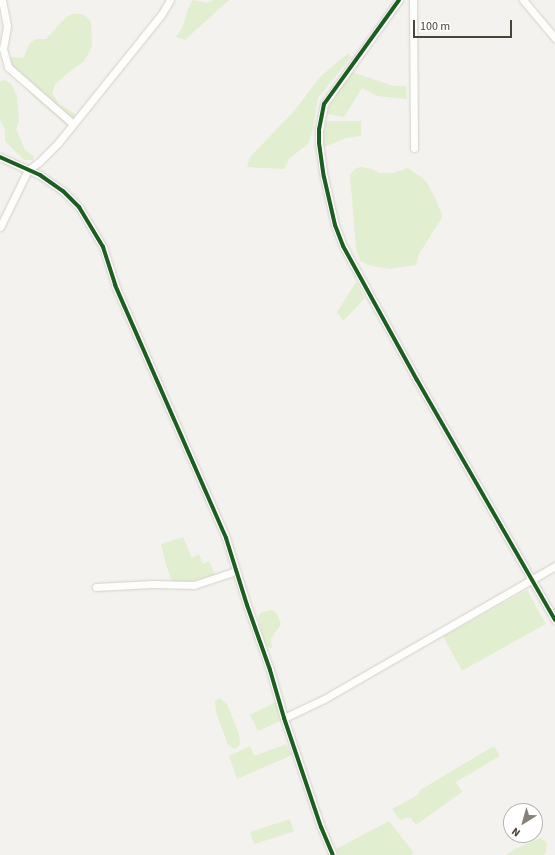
<!DOCTYPE html>
<style>
body{margin:0}
#map{position:relative;width:555px;height:855px;overflow:hidden;background:#f4f2ee;font-family:"Source Sans 3",sans-serif}
div>[style]{position:absolute}
.green>*{inset:0;background:#e1eecf;transform-origin:0 0}
.roads{filter:drop-shadow(0 0 1px #d2d0cb) drop-shadow(0 0 1px #d2d0cb)}
.minor>*{height:7px;margin:-3.5px;padding:0 3.5px;transform-origin:3.5px;border-radius:3.5px;background:#fdfdfc}
.cycleway>*{height:4px;margin:-2px;padding:0 2px;transform-origin:2px;border-radius:2px;background:#1b5e20}
span{translate:-50% -50%;white-space:nowrap;text-align:center;line-height:1.15;-webkit-text-stroke:3.5px #fff;paint-order:stroke}
.north{position:absolute;left:503px;top:803px;width:40px;height:40px;box-sizing:border-box;background:#fff;border:1px solid #b7b4b0;border-radius:50%;rotate:217deg;font-size:11px;font-weight:700;line-height:16px;text-align:center;color:#4b4439}
.north::after{content:'';display:block;margin:auto;width:14px;height:18px;background:#868178;clip-path:polygon(50% 0,100% 100%,50% 72%,0 100%)}
.scale{position:absolute;left:413px;top:20px;width:99px;height:18px;box-sizing:border-box;border:2px solid #4b4439;border-top:0;padding-left:5px;font-size:12px;line-height:14px;white-space:nowrap;color:#4b4439;-webkit-text-stroke:3px #fff;paint-order:stroke}
</style>
<div id="map">
<div class="green">
<div style="clip-path:polygon(193px 0,207px 3px,214px 0,229px 0,185px 40px,176px 37px,183px 26px,189px 6px)"></div>
<div style="clip-path:polygon(73px 14px,83px 14px,91px 21px,92px 47px,84px 61px,64px 76px,55px 85px,52px 93px,59px 104px,74px 113px,75px 116px,68px 124px,65px 124px,35px 98px,7px 68px,9px 60px,12px 57px,23px 58px,30px 43px,36px 39px,46px 39px,66px 17px)"></div>
<div style="clip-path:polygon(348px 53px,351px 57px,318px 98px,313px 129px,308px 144px,290px 158px,284px 169px,247px 167px,250px 157px,295px 110px,320px 77px)"></div>
<div style="clip-path:polygon(352px 72px,393px 86px,406px 86px,407px 99px,377px 96px,362px 88px,344px 117px,327px 114px,329px 107px,338px 91px)"></div>
<div style="clip-path:polygon(5px 80px,11px 84px,17px 95px,19px 121px,16px 129px,25px 150px,34px 156px,33px 160px,24px 160px,5px 141px,5px 130px,0 120px,0 82px)"></div>
<div style="clip-path:polygon(326px 121px,361px 121px,361px 136px,346px 138px,324px 147px,323px 134px)"></div>
<div style="clip-path:polygon(360px 167px,373px 169px,379px 173px,393px 173px,408px 168px,426px 181px,436px 200px,442px 215px,441px 219px,419px 254px,416px 265px,389px 269px,372px 266px,360px 261px,356px 248px,350px 175px,355px 169px)"></div>
<div style="clip-path:polygon(356px 282px,365px 298px,343px 321px,337px 312px)"></div>
<div style="clip-path:polygon(183px 537px,192px 558px,199px 554px,203px 564px,209px 561px,215px 575px,190px 582px,172px 581px,166px 565px,161px 544px)"></div>
<div style="left:527px;top:590px;width:39px;height:96px;rotate:61deg"></div>
<div style="clip-path:polygon(270px 610px,274px 611px,278px 616px,281px 624px,271px 639px,272px 648px,267px 647px,265px 644px,258px 617px,262px 612px)"></div>
<div style="clip-path:polygon(220px 698px,227px 704px,239px 734px,240px 744px,235px 749px,228px 745px,216px 712px,215px 701px)"></div>
<div style="clip-path:polygon(276px 702px,280px 721px,258px 731px,250px 715px)"></div>
<div style="clip-path:polygon(286px 744px,292px 755px,237px 779px,229px 756px,250px 746px,254px 756px)"></div>
<div style="clip-path:polygon(494px 746px,500px 756px,456px 782px,462px 792px,416px 825px,410px 817px,400px 820px,392px 809px,418px 795px,420px 790px)"></div>
<div style="left:290px;top:819px;width:13px;height:42px;rotate:72deg"></div>
<div style="clip-path:polygon(389px 821px,414px 853px,411px 855px,339px 855px,336px 849px)"></div>
<div style="clip-path:polygon(540px 838px,547px 843px,546px 852px,543px 855px,506px 855px,515px 849px)"></div>
</div>
<div class="roads">
<div class="minor">
<div style="left:2px;top:0;width:26px;rotate:79deg"></div>
<div style="left:7px;top:26px;width:23px;rotate:100deg"></div>
<div style="left:3px;top:49px;width:19px;rotate:74deg"></div>
<div style="left:8px;top:67px;width:86px;rotate:41.2deg"></div>
<div style="left:399px;top:0;width:128px;rotate:125.8deg"></div>
<div style="left:324px;top:104px;width:25px;rotate:101deg"></div>
<div style="left:319px;top:129px;width:14px;rotate:90deg"></div>
<div style="left:319px;top:143px;width:34px;rotate:82deg"></div>
<div style="left:324px;top:177px;width:49px;rotate:77.1deg"></div>
<div style="left:335px;top:225px;width:22px;rotate:69deg"></div>
<div style="left:343px;top:246px;width:153px;rotate:61.1deg"></div>
<div style="left:417px;top:380px;width:277px;rotate:60.1deg"></div>
<div style="left:413px;top:0;width:148px;rotate:89.6deg"></div>
<div style="left:523px;top:0;width:50px;rotate:49.9deg"></div>
<div style="left:0;top:157px;width:44px;rotate:24.2deg"></div>
<div style="left:40px;top:175px;width:28px;rotate:35deg"></div>
<div style="left:63px;top:191px;width:23px;rotate:45deg"></div>
<div style="left:79px;top:207px;width:47px;rotate:59deg"></div>
<div style="left:103px;top:247px;width:40px;rotate:72deg"></div>
<div style="left:115px;top:285px;width:276px;rotate:66.3deg"></div>
<div style="left:226px;top:538px;width:70px;rotate:72.6deg"></div>
<div style="left:247px;top:605px;width:69px;rotate:70.5deg"></div>
<div style="left:270px;top:670px;width:50px;rotate:73.7deg"></div>
<div style="left:284px;top:718px;width:115px;rotate:71.3deg"></div>
<div style="left:321px;top:827px;width:30px;rotate:67deg"></div>
<div style="left:0;top:227px;width:64px;rotate:-63.8deg"></div>
<div style="left:28px;top:170px;width:14px;rotate:-36deg"></div>
<div style="left:39px;top:162px;width:27px;rotate:-45deg"></div>
<div style="left:58px;top:143px;width:164px;rotate:-51.2deg"></div>
<div style="left:161px;top:15px;width:17px;rotate:-59deg"></div>
<div style="left:96px;top:587px;width:56px;rotate:-3.1deg"></div>
<div style="left:152px;top:584px;width:42px;rotate:1.4deg"></div>
<div style="left:194px;top:585px;width:44px;rotate:-18.4deg"></div>
<div style="left:284px;top:718px;width:44px;rotate:-25.4deg"></div>
<div style="left:324px;top:699px;width:267px;rotate:-29.9deg"></div>
</div>
</div>
<div class="cycleway">
<div style="left:399px;top:0;width:128px;rotate:125.8deg"></div>
<div style="left:324px;top:104px;width:25px;rotate:101deg"></div>
<div style="left:319px;top:129px;width:14px;rotate:90deg"></div>
<div style="left:319px;top:143px;width:34px;rotate:82deg"></div>
<div style="left:324px;top:177px;width:49px;rotate:77.1deg"></div>
<div style="left:335px;top:225px;width:22px;rotate:69deg"></div>
<div style="left:343px;top:246px;width:153px;rotate:61.1deg"></div>
<div style="left:417px;top:380px;width:277px;rotate:60.1deg"></div>
<div style="left:0;top:157px;width:44px;rotate:24.2deg"></div>
<div style="left:40px;top:175px;width:28px;rotate:35deg"></div>
<div style="left:63px;top:191px;width:23px;rotate:45deg"></div>
<div style="left:79px;top:207px;width:47px;rotate:59deg"></div>
<div style="left:103px;top:247px;width:40px;rotate:72deg"></div>
<div style="left:115px;top:285px;width:276px;rotate:66.3deg"></div>
<div style="left:226px;top:538px;width:70px;rotate:72.6deg"></div>
<div style="left:247px;top:605px;width:69px;rotate:70.5deg"></div>
<div style="left:270px;top:670px;width:50px;rotate:73.7deg"></div>
<div style="left:284px;top:718px;width:115px;rotate:71.3deg"></div>
<div style="left:321px;top:827px;width:30px;rotate:67deg"></div>
</div>
<div class="north">N</div>
<div class="scale">100 m</div>
</div>
